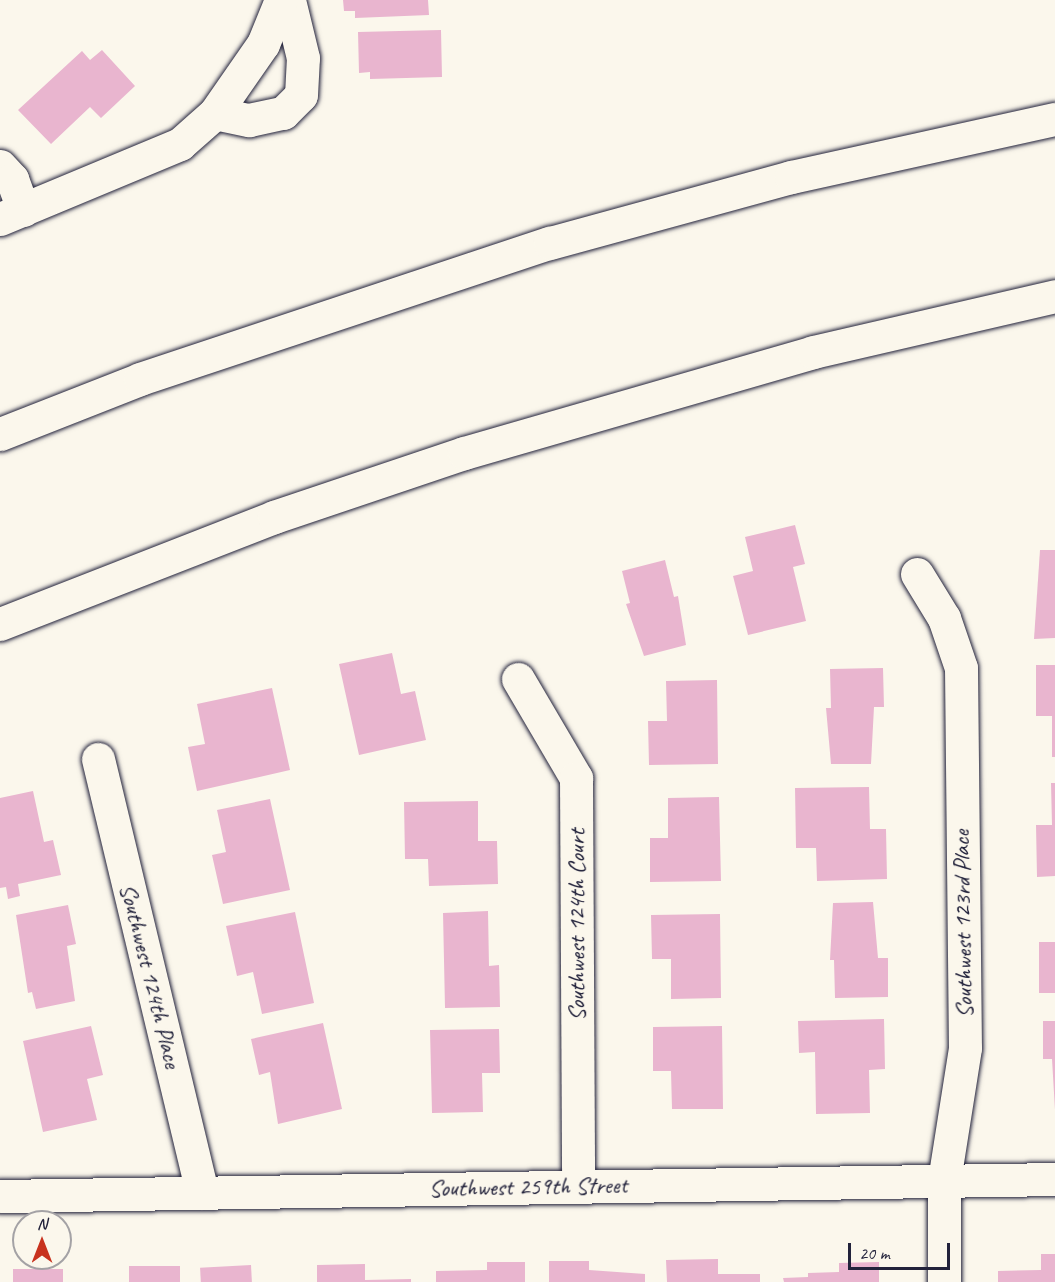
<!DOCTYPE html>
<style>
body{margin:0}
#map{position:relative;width:1055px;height:1282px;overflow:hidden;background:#fbf7ec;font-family:Caveat,sans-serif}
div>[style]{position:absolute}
.building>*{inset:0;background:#e9b5cf;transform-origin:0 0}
.roads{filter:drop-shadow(0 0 2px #22223b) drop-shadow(0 0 2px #22223b)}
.minor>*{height:33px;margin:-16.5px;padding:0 16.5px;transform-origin:16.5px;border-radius:16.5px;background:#fbf7ec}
.highway>*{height:33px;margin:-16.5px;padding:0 16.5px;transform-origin:16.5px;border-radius:16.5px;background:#fbf7ec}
span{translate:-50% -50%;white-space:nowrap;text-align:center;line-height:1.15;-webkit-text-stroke:4.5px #fbf7ec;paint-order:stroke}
.street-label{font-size:24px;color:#22223b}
.north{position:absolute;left:12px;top:1210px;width:60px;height:60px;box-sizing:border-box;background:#fbf7ec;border:2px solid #a4a2a5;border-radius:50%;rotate:0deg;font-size:16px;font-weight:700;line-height:24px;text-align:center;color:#22223b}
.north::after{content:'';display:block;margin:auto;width:21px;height:27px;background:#c8321e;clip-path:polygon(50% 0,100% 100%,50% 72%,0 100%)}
.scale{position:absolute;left:848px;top:1243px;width:102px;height:27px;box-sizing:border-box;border:3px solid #22223b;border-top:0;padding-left:8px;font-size:18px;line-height:21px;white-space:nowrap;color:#22223b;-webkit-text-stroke:4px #fbf7ec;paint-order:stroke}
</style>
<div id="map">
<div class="building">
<div style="clip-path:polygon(343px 0,428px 0,429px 15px,355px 18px,355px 11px,344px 11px)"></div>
<div style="clip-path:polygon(441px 30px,442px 77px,370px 79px,370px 72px,359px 73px,358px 32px)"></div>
<div style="clip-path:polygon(102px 50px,135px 86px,101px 118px,90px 107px,51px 144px,18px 110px,82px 51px,90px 60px)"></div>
<div style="clip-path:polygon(795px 525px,805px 564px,793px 567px,806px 621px,748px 635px,733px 576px,753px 571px,745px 537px)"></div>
<div style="clip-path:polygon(1040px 550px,1055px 550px,1055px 638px,1034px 639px)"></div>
<div style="clip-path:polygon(665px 560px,674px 597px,678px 596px,686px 645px,644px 656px,626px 604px,630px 603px,622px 571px)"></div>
<div style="clip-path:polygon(392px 653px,401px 694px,415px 691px,426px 740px,359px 755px,339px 664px)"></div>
<div style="clip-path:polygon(1036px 665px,1055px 665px,1055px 757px,1052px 757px,1052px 716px,1036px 716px)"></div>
<div style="clip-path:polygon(883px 668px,884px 707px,874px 707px,871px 764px,831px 764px,826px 708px,831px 708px,830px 669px)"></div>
<div style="clip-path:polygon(717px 680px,718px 764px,649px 765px,648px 721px,667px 721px,666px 681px)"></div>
<div style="clip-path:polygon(272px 688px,290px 770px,197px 791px,188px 747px,205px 744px,197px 704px)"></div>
<div style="clip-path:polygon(1051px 783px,1055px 783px,1055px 876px,1037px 877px,1036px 825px,1052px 825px)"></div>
<div style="clip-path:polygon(869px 787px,870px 829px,886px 829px,887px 879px,817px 881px,816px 848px,796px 848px,795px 788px)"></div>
<div style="clip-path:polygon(33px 791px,44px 842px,53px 840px,61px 875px,18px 884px,20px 896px,8px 899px,6px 887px,0 888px,0 798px)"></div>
<div style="clip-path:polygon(719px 797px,721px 881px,650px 882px,650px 838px,668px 838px,668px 798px)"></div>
<div style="clip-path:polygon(270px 799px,290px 890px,223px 904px,212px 855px,226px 852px,217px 810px)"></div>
<div style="clip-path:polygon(478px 801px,478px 841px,497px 841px,498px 884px,429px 886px,428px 859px,405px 859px,404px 802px)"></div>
<div style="clip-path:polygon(873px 902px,878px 958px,888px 958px,888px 997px,835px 998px,834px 960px,830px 960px,833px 903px)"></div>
<div style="clip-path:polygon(68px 905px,76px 944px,67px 946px,75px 1001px,36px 1009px,32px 992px,28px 993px,16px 915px)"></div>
<div style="clip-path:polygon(488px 911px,489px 966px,499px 965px,500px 1007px,445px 1008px,443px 913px)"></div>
<div style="clip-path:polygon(295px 912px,314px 1003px,262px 1014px,253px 972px,237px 976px,226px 926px)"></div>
<div style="clip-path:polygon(720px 914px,721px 998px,671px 999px,671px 959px,652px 959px,651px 915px)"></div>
<div style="left:1055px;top:942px;width:51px;height:16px;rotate:90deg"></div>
<div style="clip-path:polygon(884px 1019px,885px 1069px,869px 1070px,870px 1113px,816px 1114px,815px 1052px,799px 1053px,798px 1021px)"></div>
<div style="clip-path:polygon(1043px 1021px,1055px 1021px,1055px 1110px,1052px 1059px,1043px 1059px)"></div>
<div style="clip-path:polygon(323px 1023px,342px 1109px,278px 1124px,270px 1072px,259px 1075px,251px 1039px)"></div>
<div style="clip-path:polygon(91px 1026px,103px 1075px,87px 1079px,97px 1120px,43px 1132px,23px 1041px)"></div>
<div style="clip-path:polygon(722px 1026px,723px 1109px,672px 1109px,671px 1071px,653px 1071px,653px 1027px)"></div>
<div style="clip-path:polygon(499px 1029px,500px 1073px,482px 1073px,483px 1112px,432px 1113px,430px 1030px)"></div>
<div style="clip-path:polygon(1041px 1254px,1055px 1254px,1055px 1282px,998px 1282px,998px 1271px,1041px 1270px)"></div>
<div style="clip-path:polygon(718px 1259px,718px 1274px,760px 1274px,760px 1282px,667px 1282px,666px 1260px)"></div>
<div style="clip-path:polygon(549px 1261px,589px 1261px,589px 1270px,645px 1274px,645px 1282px,549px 1282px)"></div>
<div style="clip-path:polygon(487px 1262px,525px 1262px,525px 1282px,436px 1282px,436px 1271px,487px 1270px)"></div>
<div style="clip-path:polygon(879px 1262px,879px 1282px,784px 1282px,783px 1278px,808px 1277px,808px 1273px,839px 1272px,839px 1263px)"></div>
<div style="clip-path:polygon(365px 1264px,365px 1280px,411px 1279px,411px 1282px,317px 1282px,317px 1265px)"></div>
<div style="left:251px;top:1265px;width:17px;height:51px;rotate:87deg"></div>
<div style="left:180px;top:1266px;width:16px;height:51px;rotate:90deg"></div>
<div style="left:63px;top:1269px;width:13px;height:50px;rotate:90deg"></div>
</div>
<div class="roads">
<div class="minor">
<div style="left:215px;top:113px;width:35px;rotate:12deg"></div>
<div style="left:249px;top:120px;width:35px;rotate:-12deg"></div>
<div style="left:283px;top:113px;width:25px;rotate:-45deg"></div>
<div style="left:301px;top:95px;width:37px;rotate:-87deg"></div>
<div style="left:303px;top:58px;width:60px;rotate:-103.6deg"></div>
<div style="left:0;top:166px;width:18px;rotate:47deg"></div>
<div style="left:12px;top:179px;width:33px;rotate:70deg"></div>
<div style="left:0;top:219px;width:195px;rotate:-22.6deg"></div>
<div style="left:180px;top:144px;width:47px;rotate:-41.5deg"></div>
<div style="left:215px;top:113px;width:84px;rotate:-55.2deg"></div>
<div style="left:263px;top:44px;width:48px;rotate:-67.8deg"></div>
<div style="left:917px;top:574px;width:52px;rotate:58.5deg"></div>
<div style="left:944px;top:618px;width:53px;rotate:71.2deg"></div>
<div style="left:961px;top:668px;width:380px;rotate:89.4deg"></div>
<div style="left:965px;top:1048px;width:134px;rotate:99deg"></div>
<div style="left:944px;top:1180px;width:102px;rotate:90deg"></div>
<div style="left:518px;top:679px;width:115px;rotate:59.6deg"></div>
<div style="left:576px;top:778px;width:409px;rotate:89.7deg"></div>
<div style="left:98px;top:759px;width:446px;rotate:76.5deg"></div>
<div style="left:0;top:1196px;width:1055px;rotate:-0.92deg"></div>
</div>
<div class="highway">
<div style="left:0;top:434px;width:150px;rotate:-21.4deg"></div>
<div style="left:140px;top:379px;width:432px;rotate:-18.4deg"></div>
<div style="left:550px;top:243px;width:250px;rotate:-15.3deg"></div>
<div style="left:791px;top:177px;width:270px;rotate:-12.4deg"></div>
<div style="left:0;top:624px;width:294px;rotate:-21.3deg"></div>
<div style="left:274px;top:517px;width:200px;rotate:-18.6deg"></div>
<div style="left:464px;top:453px;width:363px;rotate:-16.1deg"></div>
<div style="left:813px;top:352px;width:248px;rotate:-13deg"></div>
</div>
</div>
<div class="street-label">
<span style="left:963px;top:924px;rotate:-91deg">Southwest 123rd Place</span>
<span style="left:577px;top:925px;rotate:-90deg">Southwest 124th Court</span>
<span style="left:150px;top:976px;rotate:76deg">Southwest 124th Place</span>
<span style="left:528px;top:1187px;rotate:-1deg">Southwest 259th Street</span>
</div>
<div class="north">N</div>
<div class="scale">20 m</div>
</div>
